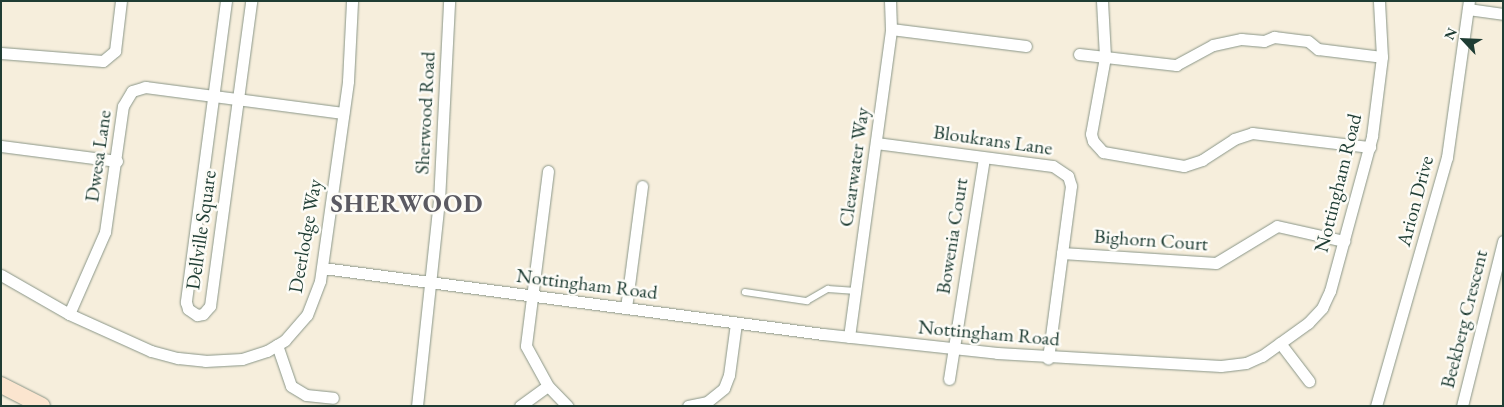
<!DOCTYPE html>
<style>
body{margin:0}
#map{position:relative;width:1504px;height:407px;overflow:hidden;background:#f6eedc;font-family:"EB Garamond",serif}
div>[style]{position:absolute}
.roads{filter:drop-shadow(0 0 1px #8a9688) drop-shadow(0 0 1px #8a9688)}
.lane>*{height:5.5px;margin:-2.75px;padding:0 2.75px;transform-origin:2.75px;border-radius:2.75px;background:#fff}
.street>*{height:11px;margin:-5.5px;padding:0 5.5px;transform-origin:5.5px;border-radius:5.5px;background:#fff}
.secondary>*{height:16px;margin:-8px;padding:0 8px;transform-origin:8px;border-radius:8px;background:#fbe5cf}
span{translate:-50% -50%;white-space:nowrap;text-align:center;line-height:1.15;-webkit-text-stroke:5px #fdfcf7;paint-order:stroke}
.street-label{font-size:20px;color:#1f3d34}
.district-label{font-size:25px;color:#5b5a62;font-weight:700;letter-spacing:1px}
.frame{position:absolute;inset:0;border:2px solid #1f3d34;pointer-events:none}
.north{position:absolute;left:1439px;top:15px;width:50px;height:50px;-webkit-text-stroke:4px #fdfcf7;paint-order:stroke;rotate:295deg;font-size:14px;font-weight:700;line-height:20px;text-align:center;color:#1f3d34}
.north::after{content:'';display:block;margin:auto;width:18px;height:22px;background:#1f3d34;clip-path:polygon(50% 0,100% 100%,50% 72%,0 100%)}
</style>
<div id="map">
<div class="roads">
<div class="lane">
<div style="left:745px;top:292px;width:63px;rotate:8.3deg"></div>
<div style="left:807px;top:301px;width:24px;rotate:-30deg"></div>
<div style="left:828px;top:289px;width:28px;rotate:4deg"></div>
</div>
<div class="street">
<div style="left:226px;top:1px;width:304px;rotate:97.6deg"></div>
<div style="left:186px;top:302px;width:7px;rotate:74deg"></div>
<div style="left:188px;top:309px;width:11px;rotate:34deg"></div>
<div style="left:197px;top:315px;width:6px;rotate:-9deg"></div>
<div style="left:203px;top:314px;width:11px;rotate:-49deg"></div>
<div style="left:210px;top:306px;width:308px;rotate:-82.3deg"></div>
<div style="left:1102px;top:1px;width:56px;rotate:86.9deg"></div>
<div style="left:1105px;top:57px;width:78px;rotate:100.3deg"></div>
<div style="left:1091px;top:134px;width:7px;rotate:74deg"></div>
<div style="left:1093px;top:141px;width:15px;rotate:48deg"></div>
<div style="left:1103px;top:152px;width:82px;rotate:9.8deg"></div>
<div style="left:1184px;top:166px;width:19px;rotate:-18deg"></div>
<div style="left:1202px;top:160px;width:38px;rotate:-33deg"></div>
<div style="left:1234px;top:139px;width:19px;rotate:-18deg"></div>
<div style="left:1252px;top:133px;width:119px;rotate:6.8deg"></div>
<div style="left:1468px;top:9px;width:35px;rotate:8deg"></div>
<div style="left:891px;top:29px;width:136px;rotate:7.2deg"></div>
<div style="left:1px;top:53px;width:102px;rotate:4.5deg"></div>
<div style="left:103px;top:61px;width:16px;rotate:-40deg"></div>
<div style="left:115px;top:51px;width:50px;rotate:-83.2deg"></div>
<div style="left:1079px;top:54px;width:98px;rotate:6.5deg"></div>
<div style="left:1176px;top:65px;width:42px;rotate:-28.4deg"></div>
<div style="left:1213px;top:45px;width:29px;rotate:-12deg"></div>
<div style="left:1241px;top:39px;width:23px;rotate:5deg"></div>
<div style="left:1264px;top:41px;width:11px;rotate:-22deg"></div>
<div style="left:1274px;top:37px;width:34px;rotate:7deg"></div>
<div style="left:1308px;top:41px;width:13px;rotate:39deg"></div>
<div style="left:1318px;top:49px;width:64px;rotate:7.1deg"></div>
<div style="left:876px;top:143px;width:178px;rotate:7.4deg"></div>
<div style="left:1053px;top:166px;width:18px;rotate:34deg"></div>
<div style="left:1068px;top:176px;width:10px;rotate:73deg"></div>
<div style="left:1071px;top:186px;width:174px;rotate:97.6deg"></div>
<div style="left:1px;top:146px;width:117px;rotate:7.4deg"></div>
<div style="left:548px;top:171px;width:176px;rotate:97.2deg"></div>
<div style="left:526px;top:346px;width:46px;rotate:61.2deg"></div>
<div style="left:548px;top:386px;width:28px;rotate:46deg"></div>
<div style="left:1062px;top:253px;width:154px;rotate:3.7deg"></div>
<div style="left:1216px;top:263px;width:71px;rotate:-31.2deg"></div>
<div style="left:1277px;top:226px;width:69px;rotate:12.6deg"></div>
<div style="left:323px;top:268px;width:504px;rotate:7.52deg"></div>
<div style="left:823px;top:334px;width:175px;rotate:6.2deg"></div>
<div style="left:997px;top:353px;width:224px;rotate:3.3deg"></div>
<div style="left:1221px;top:366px;width:25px;rotate:-7deg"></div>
<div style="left:1246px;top:363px;width:17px;rotate:-24deg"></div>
<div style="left:1262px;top:356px;width:57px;rotate:-35.7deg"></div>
<div style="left:1308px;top:323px;width:21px;rotate:-47deg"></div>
<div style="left:1322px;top:308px;width:19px;rotate:-65deg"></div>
<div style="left:1330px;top:291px;width:161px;rotate:-74.8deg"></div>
<div style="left:1372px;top:136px;width:80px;rotate:-82.8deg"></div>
<div style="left:1382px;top:57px;width:56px;rotate:-93.1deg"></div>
<div style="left:1px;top:275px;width:78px;rotate:29.8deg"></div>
<div style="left:69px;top:314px;width:90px;rotate:24.3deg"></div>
<div style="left:151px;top:351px;width:28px;rotate:15deg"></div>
<div style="left:178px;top:358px;width:27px;rotate:6deg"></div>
<div style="left:205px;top:361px;width:37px;rotate:-3deg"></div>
<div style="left:242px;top:359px;width:26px;rotate:-18deg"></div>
<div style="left:267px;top:351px;width:21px;rotate:-31deg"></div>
<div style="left:285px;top:340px;width:33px;rotate:-49deg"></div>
<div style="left:307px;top:315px;width:36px;rotate:-69deg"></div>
<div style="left:320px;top:281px;width:202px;rotate:-82deg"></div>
<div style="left:348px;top:81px;width:80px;rotate:-87.1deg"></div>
<div style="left:626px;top:308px;width:123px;rotate:-82.5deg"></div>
<div style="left:69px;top:314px;width:90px;rotate:-66.3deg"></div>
<div style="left:105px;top:232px;width:127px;rotate:-81.9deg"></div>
<div style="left:123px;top:106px;width:17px;rotate:-59deg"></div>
<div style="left:132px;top:91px;width:14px;rotate:-17deg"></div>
<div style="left:145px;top:87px;width:200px;rotate:7.5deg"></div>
<div style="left:849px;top:337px;width:311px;rotate:-82.2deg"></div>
<div style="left:891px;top:29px;width:28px;rotate:-92deg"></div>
<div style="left:1280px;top:343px;width:48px;rotate:52.7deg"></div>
<div style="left:277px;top:345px;width:43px;rotate:71.1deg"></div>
<div style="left:291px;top:386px;width:17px;rotate:31deg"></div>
<div style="left:306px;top:395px;width:27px;rotate:6deg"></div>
<div style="left:949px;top:379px;width:223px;rotate:-81deg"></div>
<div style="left:417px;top:406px;width:206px;rotate:-83.9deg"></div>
<div style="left:439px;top:201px;width:200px;rotate:-87.1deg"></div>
<div style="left:520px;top:406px;width:34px;rotate:-36deg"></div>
<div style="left:688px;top:406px;width:19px;rotate:-12deg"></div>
<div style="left:707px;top:402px;width:22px;rotate:-39deg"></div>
<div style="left:724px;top:388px;width:14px;rotate:-69deg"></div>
<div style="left:729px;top:375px;width:52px;rotate:-82.3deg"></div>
<div style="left:1376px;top:406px;width:259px;rotate:-74.1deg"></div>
<div style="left:1447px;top:157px;width:158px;rotate:-82deg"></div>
<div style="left:1462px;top:406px;width:170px;rotate:-76deg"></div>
</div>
<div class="secondary">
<div style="left:1px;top:385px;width:46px;rotate:27.1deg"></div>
</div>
</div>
<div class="street-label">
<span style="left:425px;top:113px;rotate:-87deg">Sherwood Road</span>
<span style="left:993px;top:140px;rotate:8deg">Bloukrans Lane</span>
<span style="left:98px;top:156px;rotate:-82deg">Dwesa Lane</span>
<span style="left:854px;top:167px;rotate:-82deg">Clearwater Way</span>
<span style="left:1338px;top:183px;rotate:-76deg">Nottingham Road</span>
<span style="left:1415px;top:201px;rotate:-75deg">Arion Drive</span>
<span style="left:201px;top:230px;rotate:-82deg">Dellville Square</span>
<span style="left:305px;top:236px;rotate:-80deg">Deerlodge Way</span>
<span style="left:952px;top:236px;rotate:-81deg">Bowenia Court</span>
<span style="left:1151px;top:240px;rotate:4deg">Bighorn Court</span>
<span style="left:587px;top:284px;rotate:7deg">Nottingham Road</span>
<span style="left:1464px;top:319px;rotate:-76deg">Beekberg Crescent</span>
<span style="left:989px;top:333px;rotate:5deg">Nottingham Road</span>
</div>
<div class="district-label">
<span style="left:407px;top:203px">SHERWOOD</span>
</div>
<div class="frame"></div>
<div class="north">N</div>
</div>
